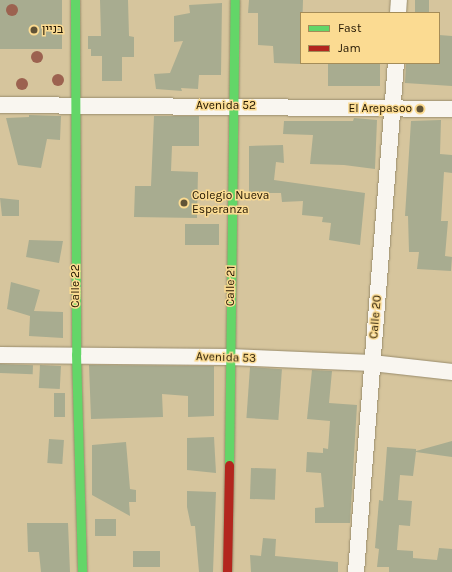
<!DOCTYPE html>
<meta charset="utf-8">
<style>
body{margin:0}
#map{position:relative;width:452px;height:572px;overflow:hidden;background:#d6c59d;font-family:Karla,Heebo,sans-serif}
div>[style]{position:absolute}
.building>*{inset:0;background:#a8ac90;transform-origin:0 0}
.roads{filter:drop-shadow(0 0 1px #998c6c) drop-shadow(0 0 1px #998c6c)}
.street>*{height:16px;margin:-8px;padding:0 8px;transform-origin:8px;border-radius:8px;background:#f9f6f0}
.fast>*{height:9px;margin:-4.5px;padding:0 4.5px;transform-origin:4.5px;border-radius:4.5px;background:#63d668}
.jam>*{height:9px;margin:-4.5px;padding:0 4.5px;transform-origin:4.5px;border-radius:4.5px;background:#b3261e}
.trees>*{width:12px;height:12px;margin:-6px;border-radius:50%;background:#9c6250}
.dots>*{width:11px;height:11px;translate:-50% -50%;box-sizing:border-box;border:2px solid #fbdb92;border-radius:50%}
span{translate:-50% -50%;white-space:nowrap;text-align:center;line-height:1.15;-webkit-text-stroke:3px #fbdb92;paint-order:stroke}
.poi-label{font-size:12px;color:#211500}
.left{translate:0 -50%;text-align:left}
.right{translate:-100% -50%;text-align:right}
.street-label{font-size:12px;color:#211500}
.legend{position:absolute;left:300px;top:12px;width:140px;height:52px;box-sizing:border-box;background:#fbdb92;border:1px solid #a48c58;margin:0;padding:5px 7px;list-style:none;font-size:12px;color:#211500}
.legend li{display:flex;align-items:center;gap:8px;height:20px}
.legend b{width:20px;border:1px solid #a48c58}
</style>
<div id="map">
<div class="building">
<div style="left:0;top:0;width:62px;height:49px"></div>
<div style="clip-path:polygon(100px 0,128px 0,129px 36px,134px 37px,134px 57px,122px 57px,122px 81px,102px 81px,102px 56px,91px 56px,91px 49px,88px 49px,88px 36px,101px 36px)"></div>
<div style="clip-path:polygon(249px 0,303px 0,301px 64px,274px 63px,273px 46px,258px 45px,258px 13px,248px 13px)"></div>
<div style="left:415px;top:0;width:14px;height:13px"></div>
<div style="clip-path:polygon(222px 3px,221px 75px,199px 75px,198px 89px,181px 88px,182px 91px,156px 89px,154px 74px,170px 73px,183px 41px,174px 42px,174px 16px,190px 13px,189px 5px)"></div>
<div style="clip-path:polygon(439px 35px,452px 36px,452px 86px,405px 83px,406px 63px,439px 63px)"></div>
<div style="left:328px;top:63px;width:52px;height:23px"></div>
<div style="clip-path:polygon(29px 115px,61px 116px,60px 140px,47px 139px,41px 168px,18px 165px,6px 118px,29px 117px)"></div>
<div style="clip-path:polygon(154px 116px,199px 116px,199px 146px,172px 146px,171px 171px,198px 172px,197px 218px,134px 217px,135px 186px,151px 186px)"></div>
<div style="clip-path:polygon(354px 118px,377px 120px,375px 169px,344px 165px,310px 164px,313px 135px,283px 134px,284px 121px,353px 121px)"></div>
<div style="clip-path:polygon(441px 120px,440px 154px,452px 155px,452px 173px,444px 172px,441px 221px,448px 221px,445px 256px,452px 257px,451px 271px,417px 269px,419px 252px,409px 252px,408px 216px,405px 216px,411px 121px)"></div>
<div style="clip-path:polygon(283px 145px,284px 163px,276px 162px,274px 180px,365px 193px,360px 245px,329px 240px,331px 223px,322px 222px,323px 217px,302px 215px,303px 201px,282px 202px,281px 193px,249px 193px,249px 146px)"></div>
<div style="clip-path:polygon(0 198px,19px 200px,19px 216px,2px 216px)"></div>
<div style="left:185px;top:224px;width:34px;height:21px"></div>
<div style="clip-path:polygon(29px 240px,63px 241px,59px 263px,26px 257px)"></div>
<div style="clip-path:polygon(11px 282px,40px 290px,34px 311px,63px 312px,63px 338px,29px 336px,30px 316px,7px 309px)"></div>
<div style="left:0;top:364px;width:33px;height:9px;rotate:2deg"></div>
<div style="left:40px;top:365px;width:21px;height:23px;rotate:3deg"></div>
<div style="clip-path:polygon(89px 365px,214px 366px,214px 416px,188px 417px,188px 396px,162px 394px,163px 417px,91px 419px)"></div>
<div style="left:250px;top:367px;width:32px;height:51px;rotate:4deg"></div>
<div style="clip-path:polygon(312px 370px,332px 371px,329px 403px,357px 405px,350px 523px,315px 523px,315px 508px,324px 507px,321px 473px,306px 472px,307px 452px,323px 453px,323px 448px,328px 449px,330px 421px,307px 419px)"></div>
<div style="left:54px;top:393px;width:11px;height:24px"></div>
<div style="clip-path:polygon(214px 437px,216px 473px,187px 470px,187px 438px)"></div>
<div style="left:49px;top:439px;width:15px;height:24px;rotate:4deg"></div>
<div style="clip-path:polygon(452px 441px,452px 457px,416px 452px,413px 476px,400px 475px,398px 500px,412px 501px,410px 526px,399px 525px,397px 550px,413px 551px,413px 558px,437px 560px,439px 548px,452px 549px,452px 572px,389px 572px,389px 567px,377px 567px,379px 549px,375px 548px,379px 500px,383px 501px,387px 447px,416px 449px,416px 451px)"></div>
<div style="clip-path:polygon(126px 442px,130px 489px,136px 490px,136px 502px,129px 502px,130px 516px,92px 495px,92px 445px)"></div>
<div style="left:251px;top:468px;width:25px;height:31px;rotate:2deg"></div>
<div style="clip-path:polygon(187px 491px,216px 492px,213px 572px,199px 572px,195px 526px,191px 526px,187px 507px)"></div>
<div style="left:116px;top:519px;width:17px;height:21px;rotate:90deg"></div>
<div style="clip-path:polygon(27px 523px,68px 523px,70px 572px,41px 572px,39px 552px,28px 552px)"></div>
<div style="clip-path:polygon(263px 538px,276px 539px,275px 556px,338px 562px,338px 572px,251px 572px,250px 555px,261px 556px)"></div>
<div style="left:133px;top:551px;width:27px;height:16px"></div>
</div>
<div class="roads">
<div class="street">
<div style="left:398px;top:13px;width:13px;rotate:-86deg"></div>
<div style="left:0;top:105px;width:452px;rotate:0.5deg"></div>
<div style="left:0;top:355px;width:230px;rotate:0.5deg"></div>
<div style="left:230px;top:357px;width:142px;rotate:2.4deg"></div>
<div style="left:372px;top:363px;width:81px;rotate:6.4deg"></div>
<div style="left:356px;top:572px;width:511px;rotate:-85.51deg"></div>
</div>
<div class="fast">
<div style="left:75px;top:0;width:354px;rotate:89.8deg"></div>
<div style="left:76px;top:354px;width:218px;rotate:88.4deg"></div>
<div style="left:229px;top:465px;width:465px;rotate:-89.3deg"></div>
</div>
<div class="jam">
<div style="left:227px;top:572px;width:107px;rotate:-88.9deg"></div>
</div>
</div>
<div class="trees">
<div style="left:12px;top:10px"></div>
<div style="left:37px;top:57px"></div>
<div style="left:58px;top:80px"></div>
<div style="left:22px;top:84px"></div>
</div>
<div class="dots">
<div style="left:34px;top:30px;background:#605337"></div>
<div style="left:420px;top:109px;background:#605337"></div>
<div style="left:184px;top:203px;background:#605337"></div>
</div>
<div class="poi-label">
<span class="left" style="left:42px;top:30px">בניין</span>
<span class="right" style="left:412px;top:109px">El Arepasoo</span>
<span class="left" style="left:192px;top:203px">Colegio Nueva<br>Esperanza</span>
</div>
<div class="street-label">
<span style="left:226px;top:106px">Avenida 52</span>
<span style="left:76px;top:286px;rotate:-90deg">Calle 22</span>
<span style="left:231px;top:286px;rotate:-89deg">Calle 21</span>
<span style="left:376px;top:317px;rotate:-85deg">Calle 20</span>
<span style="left:226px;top:358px;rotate:2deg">Avenida 53</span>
</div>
<ul class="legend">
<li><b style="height:5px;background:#63d668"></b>Fast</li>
<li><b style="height:5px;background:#b3261e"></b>Jam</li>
</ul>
</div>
